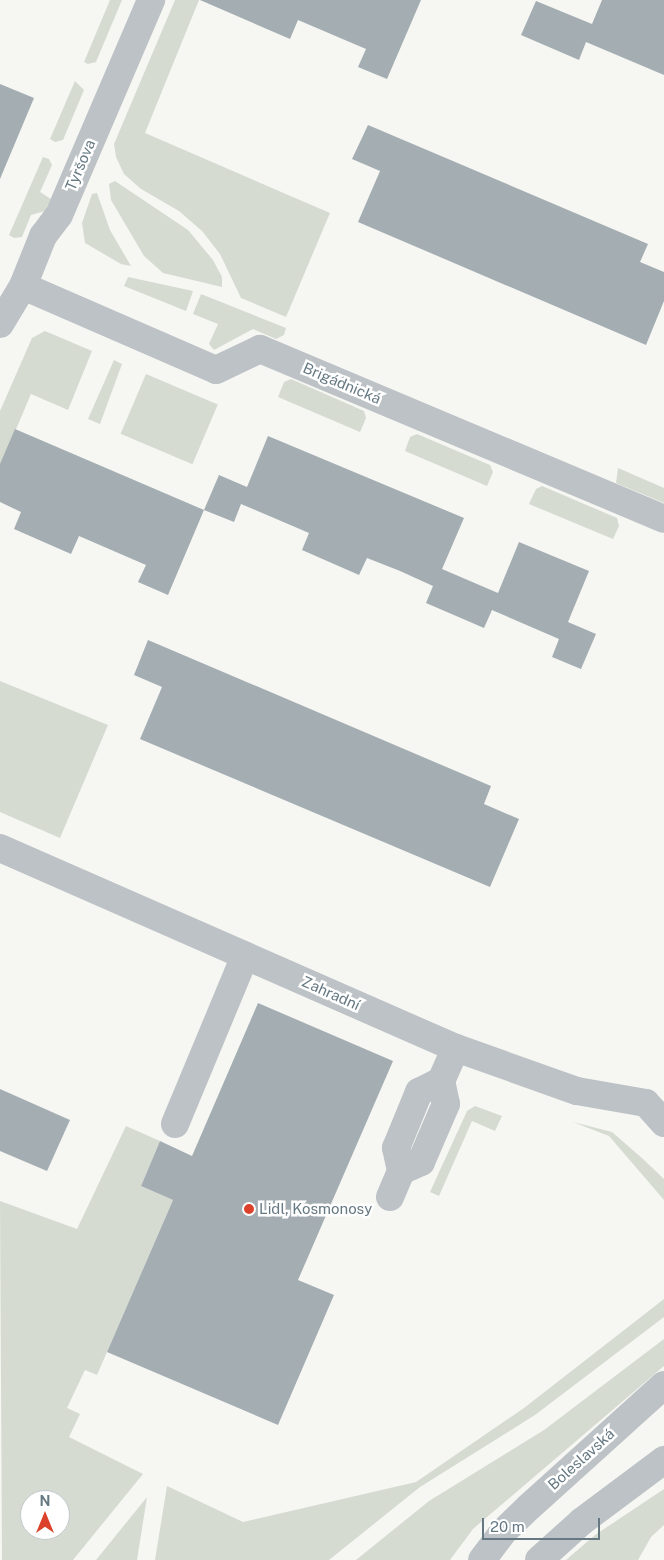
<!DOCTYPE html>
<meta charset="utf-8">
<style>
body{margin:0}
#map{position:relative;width:664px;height:1560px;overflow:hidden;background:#f6f6f3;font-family:"Public Sans",sans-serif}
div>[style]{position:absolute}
.green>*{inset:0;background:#d6dbd2;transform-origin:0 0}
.building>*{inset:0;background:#a4aeb2}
.minor>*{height:28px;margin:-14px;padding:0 14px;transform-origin:14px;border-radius:14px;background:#bcc2c5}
.dots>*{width:14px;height:14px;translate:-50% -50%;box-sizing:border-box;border:2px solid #fff;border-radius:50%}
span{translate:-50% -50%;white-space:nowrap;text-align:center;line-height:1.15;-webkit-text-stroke:5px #fff;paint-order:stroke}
.street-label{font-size:15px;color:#667983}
.poi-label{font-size:15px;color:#667983}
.left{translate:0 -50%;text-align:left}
.north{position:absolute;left:20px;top:1490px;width:50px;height:50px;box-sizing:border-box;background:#fff;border:1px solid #c2c9cd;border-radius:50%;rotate:0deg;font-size:14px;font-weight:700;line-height:20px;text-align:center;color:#667983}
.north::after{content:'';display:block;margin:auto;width:18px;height:22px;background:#dc412c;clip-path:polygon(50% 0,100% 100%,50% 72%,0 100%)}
.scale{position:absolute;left:482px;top:1518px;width:118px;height:22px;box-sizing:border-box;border:2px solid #667983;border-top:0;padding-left:6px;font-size:15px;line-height:18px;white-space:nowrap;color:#667983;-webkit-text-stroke:4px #fff;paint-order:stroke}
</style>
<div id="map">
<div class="green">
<div style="clip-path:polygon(110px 0,122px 0,96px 62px,88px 64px,84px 62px)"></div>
<div style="clip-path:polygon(175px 0,199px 0,145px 133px,330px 213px,286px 317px,241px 298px,220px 254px,202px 231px,179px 211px,141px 189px,124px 174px,116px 157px,114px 144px)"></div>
<div style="clip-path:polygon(75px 81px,84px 90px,63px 140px,55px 142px,50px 139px)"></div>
<div style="clip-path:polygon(43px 157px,49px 159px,52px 165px,40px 192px,51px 199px,45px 211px,31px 215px,22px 237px,14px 238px,9px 235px)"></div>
<div style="clip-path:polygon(115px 181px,188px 230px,213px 260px,222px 277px,222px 287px,163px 273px,144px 256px,111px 200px,109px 184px)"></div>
<div style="clip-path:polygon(97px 193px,110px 230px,131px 266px,121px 264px,85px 243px,82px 223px,92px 194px)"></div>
<div style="clip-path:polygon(128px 277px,193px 291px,186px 311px,124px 286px)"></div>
<div style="clip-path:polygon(201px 294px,286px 328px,284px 335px,276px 339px,253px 329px,214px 350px,209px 344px,218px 324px,193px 314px)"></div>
<div style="clip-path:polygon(45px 331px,92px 351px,68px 410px,31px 394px,0 467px,0 411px,32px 338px)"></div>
<div style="clip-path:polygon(114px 360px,122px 364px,100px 424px,88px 419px)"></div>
<div style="left:146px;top:374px;width:78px;height:65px;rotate:23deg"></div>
<div style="clip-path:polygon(291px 379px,364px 411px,366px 418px,360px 432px,278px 397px,284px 382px)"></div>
<div style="clip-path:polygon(417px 434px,490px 465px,493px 472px,487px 486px,405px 451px,410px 437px)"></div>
<div style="clip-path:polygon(618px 468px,664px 488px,664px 503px,616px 483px)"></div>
<div style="clip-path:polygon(542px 486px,617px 518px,619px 526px,613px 539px,529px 504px,536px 489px)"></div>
<div style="clip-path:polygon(0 681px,108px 725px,60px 838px,0 812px)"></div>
<div style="clip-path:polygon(475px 1106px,502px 1116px,495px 1131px,472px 1121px,439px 1196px,430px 1192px,467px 1111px)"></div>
<div style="clip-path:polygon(573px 1122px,612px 1132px,643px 1159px,664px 1179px,664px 1200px,609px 1136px)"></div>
<div style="clip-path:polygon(evenodd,126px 1126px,160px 1141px,141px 1186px,173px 1200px,97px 1375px,85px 1370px,67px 1408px,80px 1414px,69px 1437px,143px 1474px,73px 1560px,2px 1560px,0 1201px,77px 1229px,126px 1126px,30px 1500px,60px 1500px,60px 1530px,30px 1530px,30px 1500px)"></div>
<div style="clip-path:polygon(664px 1299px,664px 1317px,535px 1415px,420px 1487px,329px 1560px,155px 1560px,167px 1486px,243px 1522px,416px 1482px,524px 1408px)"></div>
<div style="clip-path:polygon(664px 1339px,664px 1366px,473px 1529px,450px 1560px,356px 1560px,429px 1501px,544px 1430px)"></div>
<div style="clip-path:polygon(664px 1489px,664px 1525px,651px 1537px,638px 1560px,566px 1560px,595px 1535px)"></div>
<div style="clip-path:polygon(147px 1497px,137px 1560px,96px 1560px)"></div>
</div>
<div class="building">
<div style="clip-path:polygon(200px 0,421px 0,387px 79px,358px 67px,366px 49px,298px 20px,290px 39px)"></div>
<div style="clip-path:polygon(602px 0,664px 0,664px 75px,586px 42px,579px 60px,521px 35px,536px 1px,592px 24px)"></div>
<div style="clip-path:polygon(0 84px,34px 98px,0 179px)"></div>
<div style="clip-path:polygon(368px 125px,648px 244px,640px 262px,664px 272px,664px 301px,646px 345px,358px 222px,380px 171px,352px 159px)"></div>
<div style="clip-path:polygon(15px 429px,204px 510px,168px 595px,138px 582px,146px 565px,79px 536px,71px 554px,14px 529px,21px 512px,0 502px,0 464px)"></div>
<div style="clip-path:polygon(268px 436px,464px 518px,442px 569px,498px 593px,519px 542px,589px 571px,568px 622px,596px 634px,581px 669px,552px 657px,559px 639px,492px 610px,484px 628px,426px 603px,433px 586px,400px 571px,367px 558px,359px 575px,302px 550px,309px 533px,274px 518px,241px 504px,234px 522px,204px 510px,219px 475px,247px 487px)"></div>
<div style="clip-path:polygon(148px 640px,491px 786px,484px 804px,519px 819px,490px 887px,140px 739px,162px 687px,134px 675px)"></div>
<div style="clip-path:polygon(258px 1003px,393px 1061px,298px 1280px,334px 1295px,278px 1425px,107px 1352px,173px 1200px,141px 1186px,160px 1141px,192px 1156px)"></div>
<div style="clip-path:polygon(0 1089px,70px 1120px,47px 1171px,0 1151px)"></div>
</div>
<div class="minor">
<div style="left:23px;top:286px;width:210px;rotate:23.5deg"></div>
<div style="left:216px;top:370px;width:49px;rotate:-25.5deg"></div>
<div style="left:260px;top:349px;width:438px;rotate:22.8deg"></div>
<div style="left:0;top:324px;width:44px;rotate:-58.8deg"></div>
<div style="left:23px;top:286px;width:54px;rotate:-68.2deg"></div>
<div style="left:43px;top:236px;width:26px;rotate:-53deg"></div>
<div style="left:59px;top:215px;width:234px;rotate:-66.8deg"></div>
<div style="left:0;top:848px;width:498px;rotate:23.7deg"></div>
<div style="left:456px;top:1048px;width:128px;rotate:19.6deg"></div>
<div style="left:577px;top:1091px;width:70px;rotate:9.9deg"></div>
<div style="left:646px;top:1103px;width:27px;rotate:48deg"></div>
<div style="left:175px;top:1124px;width:182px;rotate:-67.4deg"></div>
<div style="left:401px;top:1171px;width:22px;rotate:-24deg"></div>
<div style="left:421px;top:1162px;width:63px;rotate:-66.7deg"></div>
<div style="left:446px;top:1104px;width:24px;rotate:-102deg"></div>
<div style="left:441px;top:1081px;width:36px;rotate:-66deg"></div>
<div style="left:390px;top:1197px;width:28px;rotate:-67deg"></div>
<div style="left:401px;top:1171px;width:24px;rotate:-102deg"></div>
<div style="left:396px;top:1148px;width:61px;rotate:-67.7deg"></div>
<div style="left:419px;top:1092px;width:25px;rotate:-27deg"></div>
<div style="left:482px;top:1560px;width:34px;rotate:-53deg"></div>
<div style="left:502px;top:1533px;width:37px;rotate:-44deg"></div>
<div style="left:529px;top:1507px;width:182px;rotate:-42.1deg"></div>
<div style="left:539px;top:1560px;width:57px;rotate:-42.1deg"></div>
<div style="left:581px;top:1522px;width:104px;rotate:-36.8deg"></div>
</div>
<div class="dots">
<div style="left:249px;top:1209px;background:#dc412c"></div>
</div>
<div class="street-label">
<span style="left:80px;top:165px;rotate:-67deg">Tyršova</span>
<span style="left:342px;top:383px;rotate:23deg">Brigádnická</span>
<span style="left:331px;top:993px;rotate:24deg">Zahradní</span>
<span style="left:581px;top:1459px;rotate:-42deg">Boleslavská</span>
</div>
<div class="poi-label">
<span class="left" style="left:259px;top:1209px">Lidl, Kosmonosy</span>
</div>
<div class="north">N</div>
<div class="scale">20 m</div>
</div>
